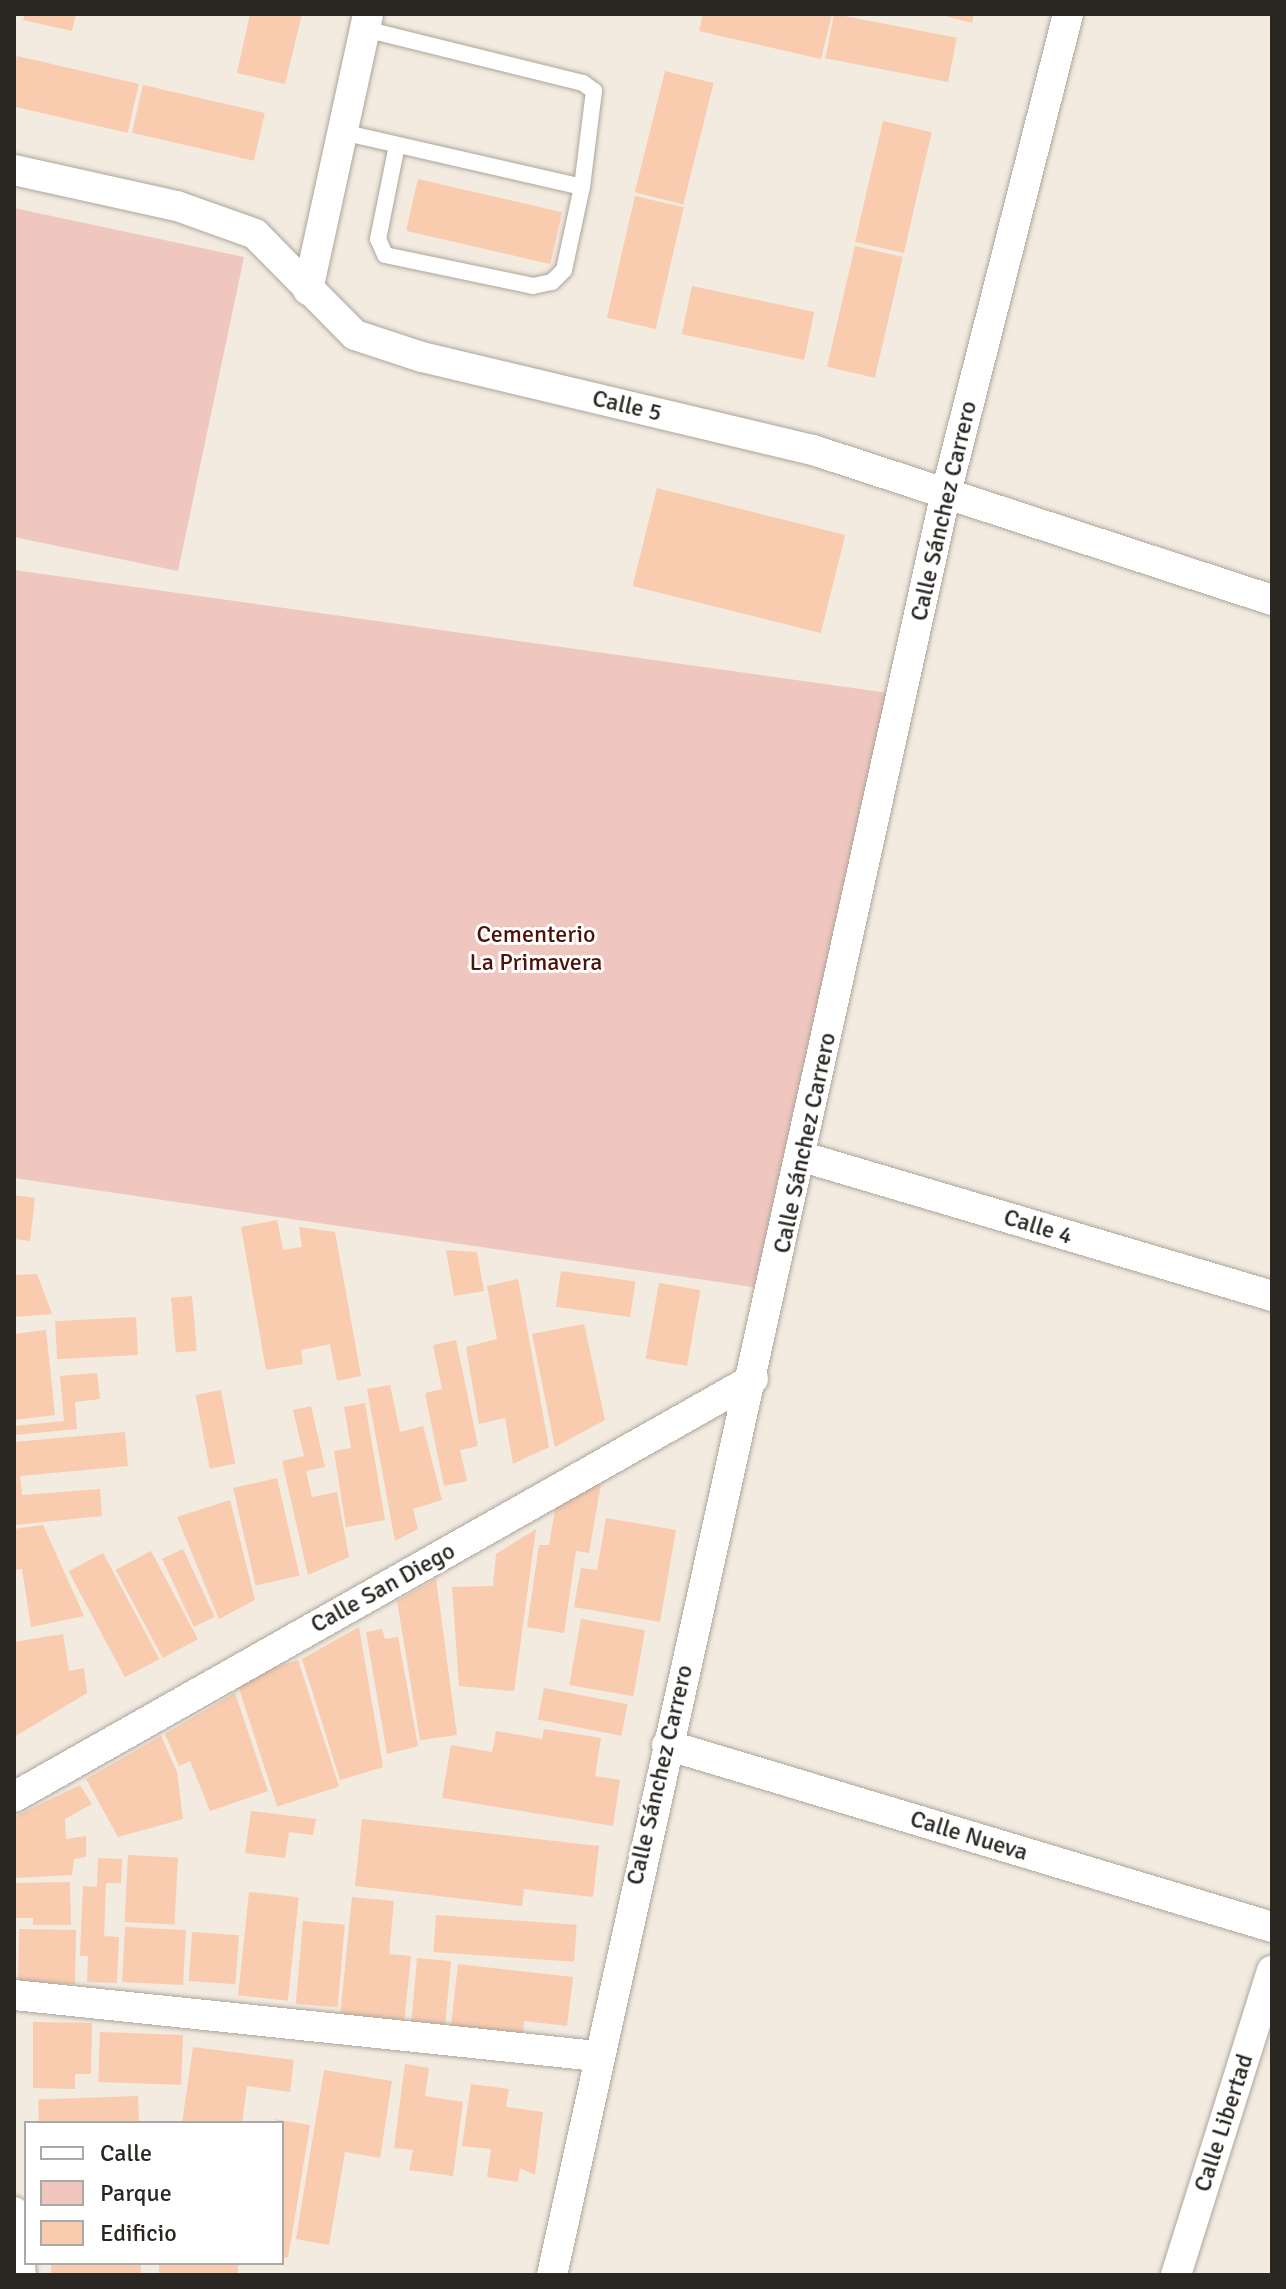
<!DOCTYPE html>
<meta charset="utf-8">
<style>
body{margin:0}
#map{position:relative;width:1286px;height:2289px;overflow:hidden;background:#f3eae0;font-family:Signika,sans-serif}
div>[style]{position:absolute}
.green>*{inset:0;background:#efc7bf}
.building>*{inset:0;background:#f9cbaf;transform-origin:0 0}
.roads{filter:drop-shadow(0 0 2px #ada59b) drop-shadow(0 0 2px #ada59b)}
.service>*{height:16px;margin:-8px;padding:0 8px;transform-origin:8px;border-radius:8px;background:#fff}
.minor>*{height:30px;margin:-15px;padding:0 15px;transform-origin:15px;border-radius:15px;background:#fff}
span{translate:-50% -50%;white-space:nowrap;text-align:center;line-height:1.15;-webkit-text-stroke:6px #fff;paint-order:stroke}
.street-label{font-size:24px;color:#2a2723}
.park-label{font-size:24px;color:#4f1008}
.frame{position:absolute;inset:0;border:16px solid #2a2723;pointer-events:none}
.legend{position:absolute;left:24px;top:2121px;width:260px;height:144px;box-sizing:border-box;background:#fff;border:2px solid #aaa9a7;margin:0;padding:10px 14px;list-style:none;font-size:24px;color:#2a2723}
.legend li{display:flex;align-items:center;gap:16px;height:40px}
.legend b{width:40px;border:2px solid #aaa9a7}
</style>
<div id="map">
<div class="green">
<div style="clip-path:polygon(14px 208px,244px 257px,178px 571px,14px 537px)"></div>
<div style="clip-path:polygon(14px 570px,903px 695px,773px 1290px,14px 1178px)"></div>
</div>
<div class="building">
<div style="clip-path:polygon(25px 14px,76px 14px,72px 31px,23px 20px)"></div>
<div style="clip-path:polygon(250px 14px,302px 14px,285px 84px,237px 73px)"></div>
<div style="clip-path:polygon(703px 14px,832px 14px,821px 59px,699px 31px)"></div>
<div style="left:834px;top:14px;width:125px;height:45px;rotate:11deg"></div>
<div style="clip-path:polygon(938px 14px,974px 14px,972px 23px)"></div>
<div style="left:17px;top:56px;width:125px;height:50px;rotate:13deg"></div>
<div style="left:665px;top:71px;width:50px;height:125px;rotate:14deg"></div>
<div style="left:143px;top:85px;width:125px;height:49px;rotate:13deg"></div>
<div style="left:883px;top:121px;width:50px;height:124px;rotate:13deg"></div>
<div style="left:418px;top:179px;width:148px;height:53px;rotate:13deg"></div>
<div style="left:635px;top:196px;width:50px;height:125px;rotate:13deg"></div>
<div style="left:855px;top:246px;width:49px;height:124px;rotate:13deg"></div>
<div style="left:692px;top:286px;width:125px;height:49px;rotate:12deg"></div>
<div style="left:657px;top:488px;width:194px;height:101px;rotate:14deg"></div>
<div style="clip-path:polygon(14px 1195px,35px 1198px,30px 1241px,14px 1239px)"></div>
<div style="clip-path:polygon(277px 1220px,283px 1250px,302px 1247px,299px 1227px,335px 1232px,361px 1376px,337px 1381px,330px 1344px,301px 1350px,303px 1364px,266px 1370px,241px 1227px)"></div>
<div style="clip-path:polygon(446px 1250px,477px 1252px,484px 1291px,454px 1296px)"></div>
<div style="left:561px;top:1271px;width:75px;height:36px;rotate:8deg"></div>
<div style="clip-path:polygon(37px 1274px,52px 1314px,14px 1317px,14px 1275px)"></div>
<div style="clip-path:polygon(518px 1279px,549px 1447px,513px 1464px,505px 1418px,479px 1424px,466px 1347px,497px 1339px,487px 1286px)"></div>
<div style="left:659px;top:1283px;width:42px;height:77px;rotate:10deg"></div>
<div style="left:192px;top:1296px;width:55px;height:21px;rotate:85deg"></div>
<div style="left:136px;top:1317px;width:38px;height:81px;rotate:87deg"></div>
<div style="clip-path:polygon(584px 1324px,605px 1420px,555px 1447px,532px 1334px)"></div>
<div style="clip-path:polygon(46px 1330px,55px 1415px,14px 1420px,14px 1334px)"></div>
<div style="clip-path:polygon(456px 1340px,478px 1446px,460px 1450px,467px 1481px,444px 1486px,425px 1393px,442px 1389px,433px 1345px)"></div>
<div style="clip-path:polygon(97px 1373px,100px 1399px,75px 1402px,77px 1429px,14px 1435px,14px 1426px,64px 1421px,60px 1376px)"></div>
<div style="clip-path:polygon(390px 1385px,400px 1432px,423px 1426px,442px 1500px,413px 1509px,418px 1529px,395px 1541px,367px 1389px)"></div>
<div style="left:221px;top:1390px;width:75px;height:26px;rotate:79deg"></div>
<div style="clip-path:polygon(365px 1403px,385px 1520px,346px 1527px,334px 1451px,351px 1448px,344px 1407px)"></div>
<div style="clip-path:polygon(311px 1406px,325px 1467px,306px 1471px,312px 1497px,337px 1492px,349px 1557px,308px 1575px,282px 1461px,304px 1456px,293px 1410px)"></div>
<div style="clip-path:polygon(125px 1432px,128px 1466px,20px 1476px,22px 1495px,100px 1489px,102px 1516px,14px 1525px,14px 1442px)"></div>
<div style="left:277px;top:1478px;width:100px;height:45px;rotate:77deg"></div>
<div style="clip-path:polygon(602px 1478px,589px 1553px,576px 1551px,564px 1633px,527px 1627px,539px 1545px,549px 1545px,556px 1504px)"></div>
<div style="clip-path:polygon(230px 1500px,255px 1600px,219px 1619px,177px 1517px)"></div>
<div style="clip-path:polygon(606px 1518px,676px 1530px,660px 1622px,574px 1607px,581px 1568px,597px 1570px)"></div>
<div style="clip-path:polygon(43px 1525px,84px 1616px,31px 1627px,22px 1569px,14px 1570px,14px 1529px)"></div>
<div style="clip-path:polygon(536px 1529px,514px 1691px,459px 1686px,452px 1587px,493px 1586px,496px 1554px)"></div>
<div style="left:183px;top:1549px;width:75px;height:23px;rotate:65deg"></div>
<div style="left:151px;top:1551px;width:100px;height:40px;rotate:62deg"></div>
<div style="left:103px;top:1553px;width:120px;height:39px;rotate:62deg"></div>
<div style="clip-path:polygon(436px 1579px,457px 1735px,420px 1740px,397px 1601px)"></div>
<div style="left:581px;top:1619px;width:65px;height:67px;rotate:10deg"></div>
<div style="clip-path:polygon(359px 1627px,383px 1767px,340px 1780px,302px 1659px)"></div>
<div style="clip-path:polygon(382px 1629px,385px 1639px,398px 1637px,418px 1746px,387px 1754px,366px 1632px)"></div>
<div style="clip-path:polygon(63px 1634px,69px 1671px,84px 1668px,87px 1693px,14px 1737px,14px 1642px)"></div>
<div style="left:298px;top:1660px;width:133px;height:65px;rotate:72deg"></div>
<div style="left:544px;top:1688px;width:85px;height:32px;rotate:11deg"></div>
<div style="clip-path:polygon(235px 1693px,268px 1791px,210px 1811px,190px 1761px,179px 1766px,165px 1734px)"></div>
<div style="clip-path:polygon(544px 1729px,601px 1738px,595px 1776px,620px 1780px,613px 1826px,442px 1798px,451px 1745px,492px 1752px,496px 1731px,542px 1739px)"></div>
<div style="clip-path:polygon(161px 1736px,177px 1772px,183px 1819px,118px 1837px,86px 1779px)"></div>
<div style="clip-path:polygon(80px 1785px,92px 1804px,65px 1819px,66px 1839px,86px 1836px,86px 1857px,74px 1859px,72px 1875px,14px 1878px,14px 1817px)"></div>
<div style="clip-path:polygon(251px 1811px,316px 1819px,313px 1835px,289px 1832px,285px 1858px,245px 1853px)"></div>
<div style="clip-path:polygon(362px 1819px,599px 1846px,593px 1897px,524px 1889px,522px 1906px,355px 1886px)"></div>
<div style="left:128px;top:1855px;width:50px;height:67px;rotate:3deg"></div>
<div style="clip-path:polygon(98px 1858px,122px 1859px,121px 1883px,106px 1883px,104px 1936px,119px 1937px,117px 1983px,87px 1982px,88px 1956px,80px 1956px,83px 1886px,97px 1887px)"></div>
<div style="clip-path:polygon(70px 1882px,71px 1925px,33px 1925px,33px 1918px,14px 1918px,14px 1883px)"></div>
<div style="left:249px;top:1892px;width:50px;height:104px;rotate:6deg"></div>
<div style="clip-path:polygon(352px 1897px,394px 1901px,389px 1954px,411px 1956px,404px 2023px,340px 2017px)"></div>
<div style="left:436px;top:1915px;width:141px;height:37px;rotate:4deg"></div>
<div style="left:303px;top:1921px;width:42px;height:83px;rotate:5deg"></div>
<div style="left:125px;top:1927px;width:61px;height:55px;rotate:3deg"></div>
<div style="left:19px;top:1929px;width:57px;height:54px;rotate:1deg"></div>
<div style="left:192px;top:1932px;width:47px;height:49px;rotate:4deg"></div>
<div style="left:417px;top:1958px;width:34px;height:64px;rotate:5deg"></div>
<div style="clip-path:polygon(458px 1964px,573px 1977px,567px 2026px,524px 2021px,523px 2034px,451px 2026px)"></div>
<div style="clip-path:polygon(33px 2022px,92px 2023px,91px 2074px,75px 2074px,75px 2089px,33px 2088px)"></div>
<div style="left:100px;top:2032px;width:83px;height:50px;rotate:2deg"></div>
<div style="clip-path:polygon(193px 2047px,294px 2060px,290px 2092px,247px 2086px,242px 2123px,182px 2123px)"></div>
<div style="clip-path:polygon(405px 2064px,429px 2068px,425px 2096px,463px 2102px,453px 2176px,409px 2170px,413px 2150px,394px 2148px)"></div>
<div style="clip-path:polygon(324px 2070px,392px 2081px,380px 2158px,345px 2152px,329px 2245px,296px 2239px)"></div>
<div style="clip-path:polygon(471px 2084px,509px 2089px,506px 2107px,543px 2112px,535px 2175px,520px 2168px,518px 2182px,487px 2177px,491px 2149px,462px 2146px)"></div>
<div style="left:138px;top:2096px;width:27px;height:100px;rotate:88deg"></div>
<div style="clip-path:polygon(274px 2119px,310px 2125px,288px 2258px,282px 2257px,282px 2123px)"></div>
<div style="left:51px;top:2263px;width:90px;height:12px"></div>
<div style="left:159px;top:2263px;width:79px;height:12px"></div>
</div>
<div class="roads">
<div class="service">
<div style="left:342px;top:132px;width:246px;rotate:12.9deg"></div>
<div style="left:582px;top:187px;width:97px;rotate:-82.9deg"></div>
<div style="left:594px;top:91px;width:14px;rotate:-144deg"></div>
<div style="left:583px;top:83px;width:226px;rotate:-166.1deg"></div>
<div style="left:397px;top:145px;width:96px;rotate:101.4deg"></div>
<div style="left:378px;top:239px;width:17px;rotate:66deg"></div>
<div style="left:385px;top:255px;width:151px;rotate:11.8deg"></div>
<div style="left:533px;top:286px;width:19px;rotate:-12deg"></div>
<div style="left:552px;top:282px;width:17px;rotate:-45deg"></div>
<div style="left:564px;top:270px;width:85px;rotate:-77.8deg"></div>
</div>
<div class="minor">
<div style="left:14px;top:170px;width:167px;rotate:12.5deg"></div>
<div style="left:177px;top:206px;width:83px;rotate:19.7deg"></div>
<div style="left:255px;top:234px;width:142px;rotate:45.3deg"></div>
<div style="left:355px;top:335px;width:71px;rotate:18.2deg"></div>
<div style="left:422px;top:357px;width:402px;rotate:13.4deg"></div>
<div style="left:813px;top:450px;width:483px;rotate:18.1deg"></div>
<div style="left:308px;top:290px;width:282px;rotate:-77.7deg"></div>
<div style="left:803px;top:1157px;width:489px;rotate:16.5deg"></div>
<div style="left:667px;top:1745px;width:632px;rotate:16.74deg"></div>
<div style="left:14px;top:1797px;width:849px;rotate:-29.49deg"></div>
<div style="left:14px;top:1995px;width:585px;rotate:5.98deg"></div>
<div style="left:14px;top:2212px;width:63px;rotate:83.7deg"></div>
<div style="left:552px;top:2275px;width:1821px;rotate:-77.54deg"></div>
<div style="left:945px;top:497px;width:498px;rotate:-75.7deg"></div>
<div style="left:1176px;top:2275px;width:319px;rotate:-72.5deg"></div>
</div>
</div>
<div class="street-label">
<span style="left:627px;top:406px;rotate:13deg">Calle 5</span>
<span style="left:944px;top:511px;rotate:-77deg">Calle Sánchez Carrero</span>
<span style="left:805px;top:1143px;rotate:-78deg">Calle Sánchez Carrero</span>
<span style="left:1038px;top:1227px;rotate:17deg">Calle 4</span>
<span style="left:383px;top:1588px;rotate:-29deg">Calle San Diego</span>
<span style="left:660px;top:1775px;rotate:-77deg">Calle Sánchez Carrero</span>
<span style="left:969px;top:1836px;rotate:17deg">Calle Nueva</span>
<span style="left:1224px;top:2123px;rotate:-72deg">Calle Libertad</span>
</div>
<div class="park-label">
<span style="left:536px;top:949px">Cementerio<br>La Primavera</span>
</div>
<div class="frame"></div>
<ul class="legend">
<li><b style="height:10px;background:#fff"></b>Calle</li>
<li><b style="height:22px;background:#efc7bf"></b>Parque</li>
<li><b style="height:22px;background:#f9cbaf"></b>Edificio</li>
</ul>
</div>
